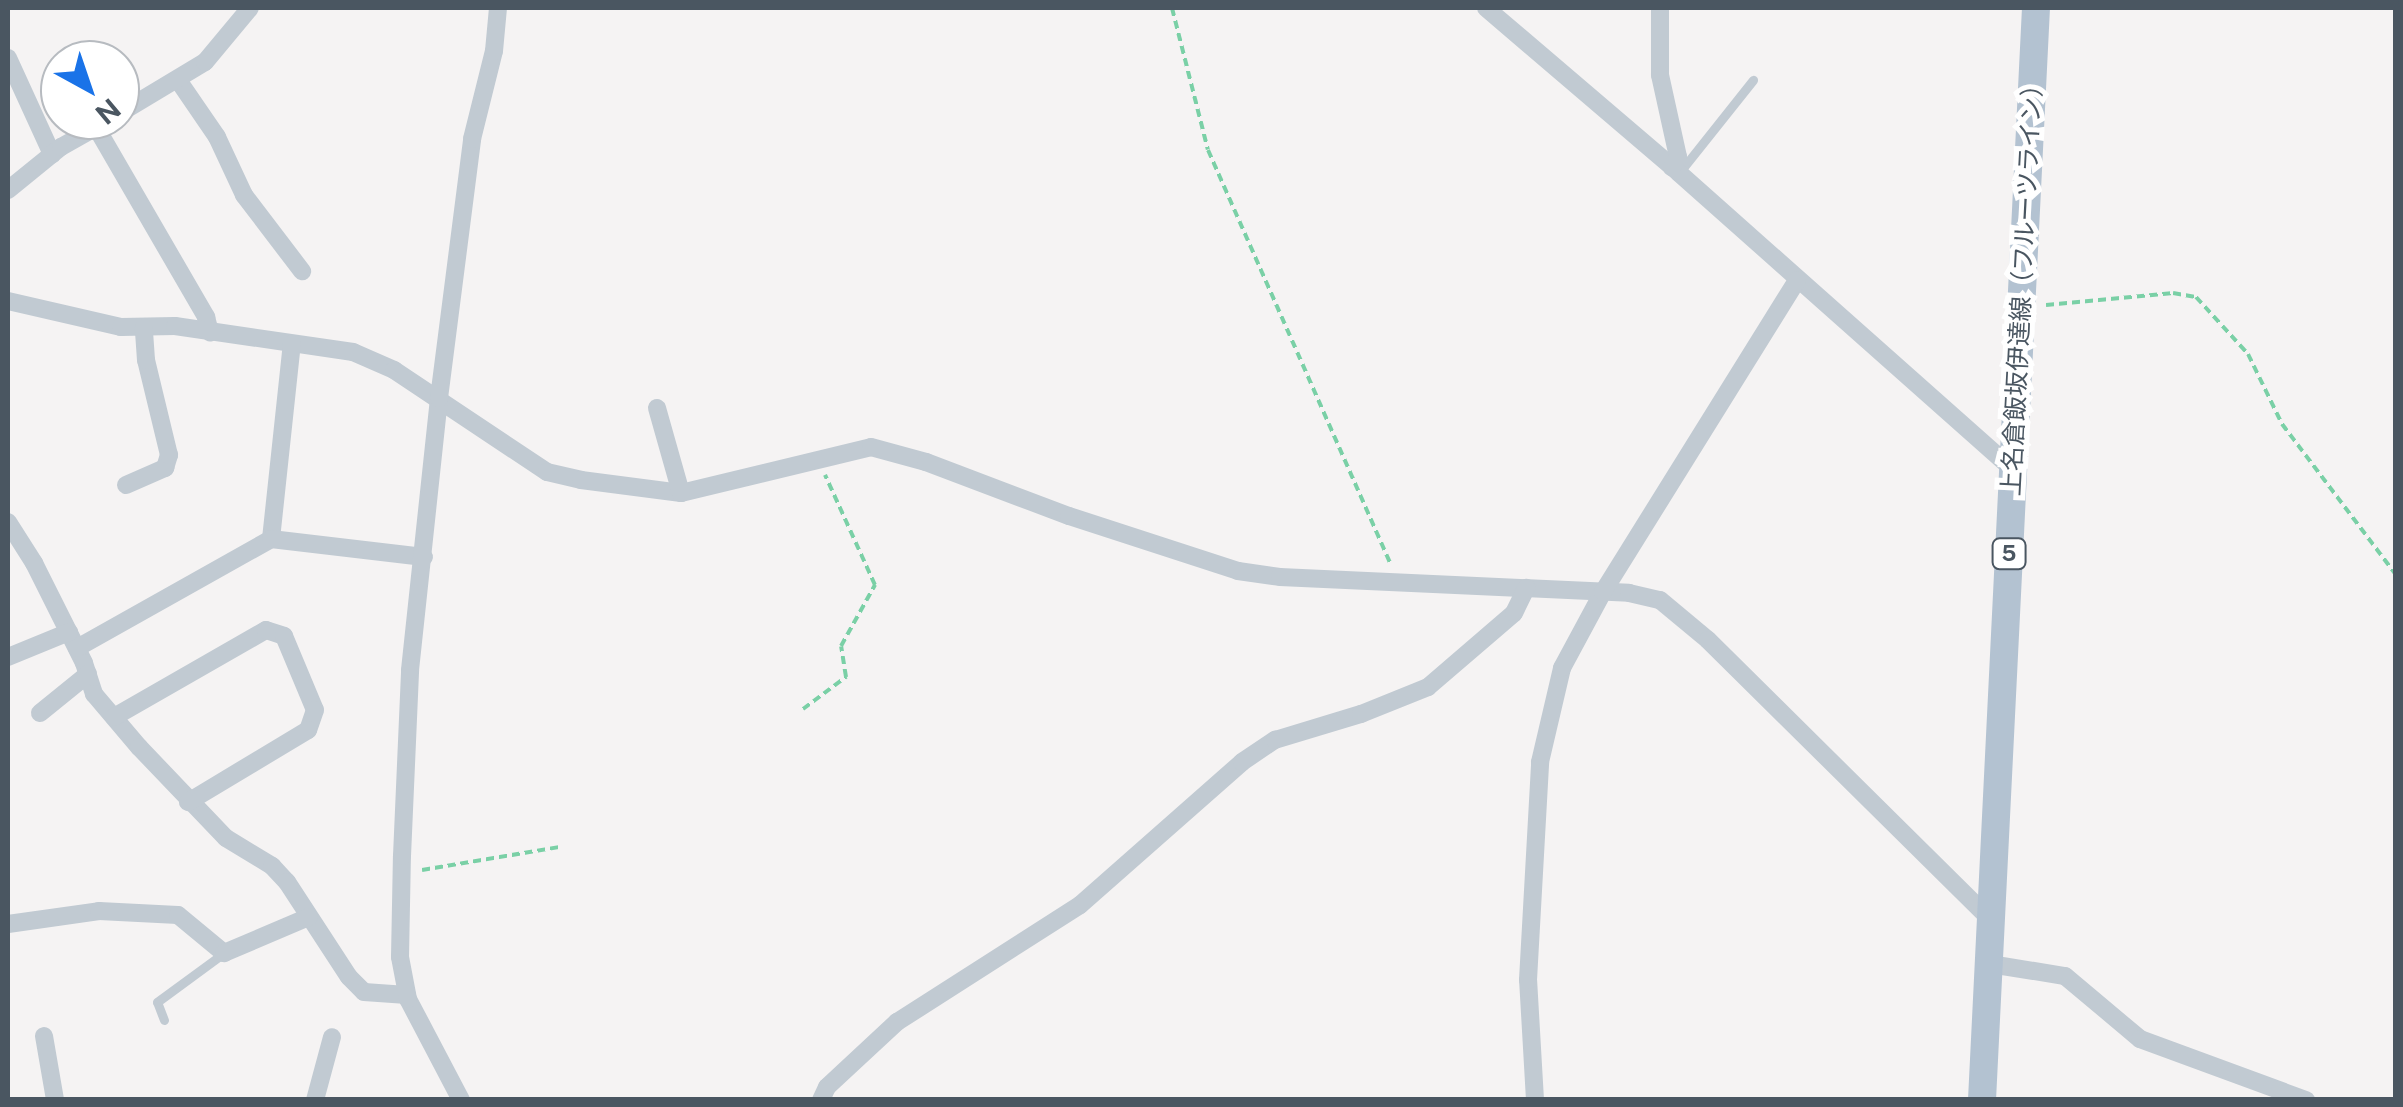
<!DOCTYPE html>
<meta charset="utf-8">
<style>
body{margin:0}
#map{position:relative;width:2403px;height:1107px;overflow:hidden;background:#f5f3f3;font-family:"Public Sans","Noto Sans JP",sans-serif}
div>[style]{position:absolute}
.path>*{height:4px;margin-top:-2px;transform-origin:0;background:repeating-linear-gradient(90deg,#7ad0a6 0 8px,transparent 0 13px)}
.service>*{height:9px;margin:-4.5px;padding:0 4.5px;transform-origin:4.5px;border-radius:4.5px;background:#c1cad2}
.minor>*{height:18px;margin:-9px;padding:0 9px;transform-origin:9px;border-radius:9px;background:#c1cad2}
.primary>*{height:28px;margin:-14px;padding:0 14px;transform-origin:14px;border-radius:14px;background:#b3c2d1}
span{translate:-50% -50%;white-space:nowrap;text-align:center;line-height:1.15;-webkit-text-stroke:10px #fff;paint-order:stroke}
.shield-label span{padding:2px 8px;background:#fff;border:2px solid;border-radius:8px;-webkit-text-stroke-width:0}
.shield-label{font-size:22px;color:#4a5661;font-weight:700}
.street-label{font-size:25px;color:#4a5661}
.frame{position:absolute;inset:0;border:10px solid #4a5661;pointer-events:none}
.north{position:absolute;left:40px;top:40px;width:100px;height:100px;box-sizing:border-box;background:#fff;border:2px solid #b7bbc0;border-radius:50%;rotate:140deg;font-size:28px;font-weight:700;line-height:40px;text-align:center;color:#4a5661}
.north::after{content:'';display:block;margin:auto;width:35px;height:45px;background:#1a73e8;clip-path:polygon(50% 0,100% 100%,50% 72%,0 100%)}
</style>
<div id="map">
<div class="path">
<div style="left:1172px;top:8px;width:146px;rotate:75.8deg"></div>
<div style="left:1208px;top:150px;width:453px;rotate:66.2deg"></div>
<div style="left:2046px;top:305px;width:128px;rotate:-5.4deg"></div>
<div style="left:2173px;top:293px;width:23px;rotate:10deg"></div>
<div style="left:2196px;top:297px;width:77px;rotate:47.6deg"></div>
<div style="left:2248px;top:354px;width:78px;rotate:64.1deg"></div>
<div style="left:2282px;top:424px;width:189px;rotate:52.9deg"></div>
<div style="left:803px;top:709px;width:54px;rotate:-36.7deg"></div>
<div style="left:846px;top:677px;width:31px;rotate:-99deg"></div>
<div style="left:841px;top:646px;width:70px;rotate:-60.9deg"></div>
<div style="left:875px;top:585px;width:121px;rotate:-114.4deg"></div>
<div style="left:422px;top:870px;width:140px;rotate:-9.5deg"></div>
</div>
<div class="service">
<div style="left:1679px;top:173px;width:119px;rotate:-51.5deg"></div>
<div style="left:164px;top:1020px;width:19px;rotate:-111deg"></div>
<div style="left:157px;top:1002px;width:83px;rotate:-36.2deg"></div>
</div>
<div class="minor">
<div style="left:1486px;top:8px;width:254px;rotate:40.5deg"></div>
<div style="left:1679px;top:173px;width:447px;rotate:41.6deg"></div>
<div style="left:1660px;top:8px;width:67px;rotate:90deg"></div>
<div style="left:1660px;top:75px;width:84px;rotate:77.6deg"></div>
<div style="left:1678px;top:157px;width:12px;rotate:121deg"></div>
<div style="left:8px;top:58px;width:106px;rotate:65.4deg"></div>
<div style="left:178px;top:80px;width:69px;rotate:55.6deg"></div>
<div style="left:217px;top:137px;width:64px;rotate:65deg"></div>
<div style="left:244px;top:195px;width:96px;rotate:52.7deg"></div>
<div style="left:120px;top:113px;width:99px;rotate:-31deg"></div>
<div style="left:205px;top:62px;width:70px;rotate:-50.2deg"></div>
<div style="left:96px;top:127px;width:220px;rotate:59.9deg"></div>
<div style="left:206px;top:317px;width:16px;rotate:75deg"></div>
<div style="left:8px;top:190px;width:68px;rotate:-39.1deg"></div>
<div style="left:61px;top:147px;width:55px;rotate:-29.4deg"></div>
<div style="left:8px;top:301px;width:116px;rotate:13deg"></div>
<div style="left:121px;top:327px;width:54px;rotate:-1.1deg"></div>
<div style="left:175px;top:326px;width:180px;rotate:8.3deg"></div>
<div style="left:353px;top:352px;width:45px;rotate:23.7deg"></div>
<div style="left:394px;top:370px;width:184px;rotate:33.7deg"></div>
<div style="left:547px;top:472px;width:35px;rotate:13deg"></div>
<div style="left:581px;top:480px;width:101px;rotate:7.4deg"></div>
<div style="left:681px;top:493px;width:195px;rotate:-13.6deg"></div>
<div style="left:871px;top:447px;width:57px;rotate:15.3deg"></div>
<div style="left:926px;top:462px;width:153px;rotate:20.7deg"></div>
<div style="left:1069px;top:516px;width:178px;rotate:18deg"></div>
<div style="left:1238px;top:571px;width:42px;rotate:8.1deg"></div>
<div style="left:1280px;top:577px;width:349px;rotate:2.6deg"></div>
<div style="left:1629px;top:593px;width:32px;rotate:13deg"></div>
<div style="left:1660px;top:600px;width:62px;rotate:39.8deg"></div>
<div style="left:1708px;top:640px;width:398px;rotate:44.7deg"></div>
<div style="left:657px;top:408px;width:88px;rotate:74.2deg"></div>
<div style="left:126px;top:485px;width:43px;rotate:-23.6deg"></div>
<div style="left:165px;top:468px;width:14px;rotate:-73deg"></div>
<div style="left:169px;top:455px;width:98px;rotate:-103.6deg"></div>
<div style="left:146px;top:360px;width:32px;rotate:-94deg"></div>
<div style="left:8px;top:522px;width:49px;rotate:57.6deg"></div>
<div style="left:34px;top:563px;width:112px;rotate:63.4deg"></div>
<div style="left:84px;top:663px;width:33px;rotate:72deg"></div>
<div style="left:94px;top:694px;width:70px;rotate:49.7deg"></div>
<div style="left:139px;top:747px;width:126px;rotate:46.3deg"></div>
<div style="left:226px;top:838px;width:54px;rotate:31.3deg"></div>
<div style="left:272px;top:866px;width:22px;rotate:47deg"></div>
<div style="left:287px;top:882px;width:113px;rotate:56.9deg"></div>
<div style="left:349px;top:977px;width:21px;rotate:45deg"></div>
<div style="left:364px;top:992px;width:43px;rotate:4deg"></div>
<div style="left:271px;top:539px;width:196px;rotate:-83.9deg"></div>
<div style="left:77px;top:648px;width:223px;rotate:-29.3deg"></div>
<div style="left:271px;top:539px;width:154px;rotate:6.7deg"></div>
<div style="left:8px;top:657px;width:66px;rotate:-22.3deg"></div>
<div style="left:40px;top:713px;width:62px;rotate:-39.1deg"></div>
<div style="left:114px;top:717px;width:175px;rotate:-29.8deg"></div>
<div style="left:266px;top:630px;width:19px;rotate:18deg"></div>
<div style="left:284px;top:636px;width:80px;rotate:67.3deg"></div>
<div style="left:315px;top:710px;width:21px;rotate:109deg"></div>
<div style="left:308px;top:730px;width:140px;rotate:149deg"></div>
<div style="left:8px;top:924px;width:92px;rotate:-8.1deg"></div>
<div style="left:99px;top:911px;width:79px;rotate:2.9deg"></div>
<div style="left:178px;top:915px;width:60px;rotate:39.6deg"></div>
<div style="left:224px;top:953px;width:92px;rotate:-23deg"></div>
<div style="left:1990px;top:964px;width:76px;rotate:9.1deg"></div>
<div style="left:2065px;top:976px;width:98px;rotate:40deg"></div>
<div style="left:2140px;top:1039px;width:177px;rotate:20.2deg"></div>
<div style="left:44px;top:1036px;width:65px;rotate:80.2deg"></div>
<div style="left:315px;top:1100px;width:65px;rotate:-74.9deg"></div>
<div style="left:461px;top:1100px;width:114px;rotate:-117.7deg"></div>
<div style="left:408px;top:999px;width:43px;rotate:-100.8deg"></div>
<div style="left:400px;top:957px;width:101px;rotate:-88.9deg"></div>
<div style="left:402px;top:856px;width:186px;rotate:-87.5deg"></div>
<div style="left:410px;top:670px;width:274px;rotate:-83.9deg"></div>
<div style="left:439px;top:398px;width:261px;rotate:-82.7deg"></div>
<div style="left:472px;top:139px;width:91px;rotate:-76deg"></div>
<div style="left:494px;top:51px;width:43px;rotate:-84.7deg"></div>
<div style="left:821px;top:1100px;width:14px;rotate:-65deg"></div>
<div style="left:827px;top:1087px;width:96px;rotate:-42.9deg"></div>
<div style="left:897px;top:1022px;width:217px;rotate:-32.6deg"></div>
<div style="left:1080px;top:905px;width:216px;rotate:-41.4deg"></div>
<div style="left:1242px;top:762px;width:40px;rotate:-34deg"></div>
<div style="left:1275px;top:740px;width:90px;rotate:-16.8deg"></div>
<div style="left:1361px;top:714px;width:72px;rotate:-21.9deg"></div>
<div style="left:1428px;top:687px;width:113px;rotate:-40.7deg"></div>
<div style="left:1514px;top:613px;width:28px;rotate:-64deg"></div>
<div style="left:1535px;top:1100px;width:120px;rotate:-93.3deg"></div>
<div style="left:1528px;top:980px;width:218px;rotate:-86.8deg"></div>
<div style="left:1540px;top:762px;width:97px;rotate:-76.8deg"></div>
<div style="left:1562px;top:668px;width:86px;rotate:-61.7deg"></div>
<div style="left:1603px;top:592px;width:367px;rotate:-58.1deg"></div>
</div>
<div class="primary">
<div style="left:1982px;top:1100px;width:1093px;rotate:-87.17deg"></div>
</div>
<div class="shield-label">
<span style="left:2009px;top:554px">5</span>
</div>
<div class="street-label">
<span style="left:2022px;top:284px;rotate:-87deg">上名倉飯坂伊達線（フルーツライン）</span>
</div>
<div class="frame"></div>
<div class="north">N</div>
</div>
